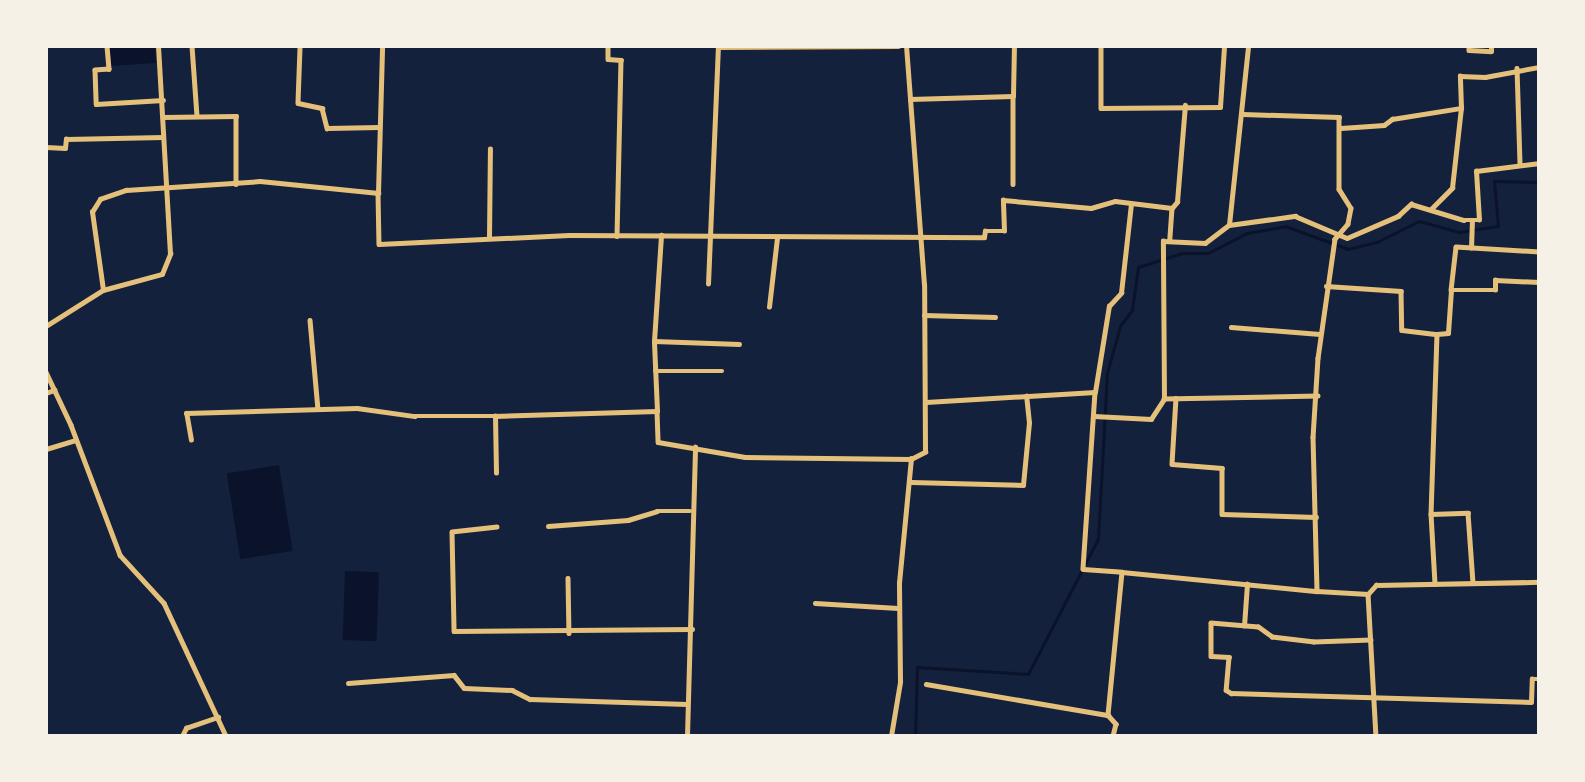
<!DOCTYPE html>
<style>
body{margin:0}
#map{position:relative;width:1585px;height:782px;overflow:hidden;background:#14213d;font-family:"Nunito Sans",sans-serif}
div>[style]{position:absolute}
.water>*{inset:0;background:#0b132b;transform-origin:0 0}
.stream>*{height:3px;margin:-1.5px;padding:0 1.5px;transform-origin:1.5px;border-radius:1.5px;background:#0b132b}
.minor>*{height:4.5px;margin:-2.25px;padding:0 2.25px;transform-origin:2.25px;border-radius:2.25px;background:#e5c07b}
span{translate:-50% -50%;white-space:nowrap;text-align:center;line-height:1.15;-webkit-text-stroke:4px #f6f1e7;paint-order:stroke}
.frame{position:absolute;inset:0;border:48px solid #f6f1e7;pointer-events:none}
</style>
<div id="map">
<div class="water">
<div style="clip-path:polygon(109px 46px,155px 46px,156px 63px,111px 66px)"></div>
<div style="left:279px;top:465px;width:87px;height:53px;rotate:81deg"></div>
<div style="left:345px;top:571px;width:34px;height:69px;rotate:2deg"></div>
</div>
<div class="stream">
<div style="left:915px;top:736px;width:69px;rotate:-88.3deg"></div>
<div style="left:917px;top:667px;width:111px;rotate:3.6deg"></div>
<div style="left:1028px;top:674px;width:152px;rotate:-62.6deg"></div>
<div style="left:1098px;top:539px;width:166px;rotate:-86.9deg"></div>
<div style="left:1107px;top:373px;width:49px;rotate:-74.5deg"></div>
<div style="left:1120px;top:326px;width:20px;rotate:-53deg"></div>
<div style="left:1132px;top:310px;width:43px;rotate:-82.1deg"></div>
<div style="left:1138px;top:267px;width:46px;rotate:-17.7deg"></div>
<div style="left:1182px;top:253px;width:26px"></div>
<div style="left:1208px;top:253px;width:44px;rotate:-27.1deg"></div>
<div style="left:1247px;top:233px;width:39px;rotate:-10deg"></div>
<div style="left:1285px;top:226px;width:67px;rotate:20.1deg"></div>
<div style="left:1348px;top:249px;width:30px;rotate:-14deg"></div>
<div style="left:1377px;top:242px;width:47px;rotate:-26.6deg"></div>
<div style="left:1419px;top:221px;width:41px;rotate:15.4deg"></div>
<div style="left:1459px;top:232px;width:39px;rotate:-9deg"></div>
<div style="left:1498px;top:226px;width:45px;rotate:-95.1deg"></div>
<div style="left:1494px;top:181px;width:45px;rotate:1.3deg"></div>
</div>
<div class="minor">
<div style="left:107px;top:46px;width:23px;rotate:85deg"></div>
<div style="left:109px;top:69px;width:14px;rotate:176deg"></div>
<div style="left:95px;top:70px;width:34px;rotate:88deg"></div>
<div style="left:96px;top:104px;width:67px;rotate:-3.4deg"></div>
<div style="left:192px;top:46px;width:70px;rotate:85.9deg"></div>
<div style="left:608px;top:46px;width:13px;rotate:90deg"></div>
<div style="left:608px;top:59px;width:13px;rotate:4deg"></div>
<div style="left:621px;top:60px;width:176px;rotate:91.3deg"></div>
<div style="left:1101px;top:46px;width:62px;rotate:90deg"></div>
<div style="left:1101px;top:108px;width:119px;rotate:-0.5deg"></div>
<div style="left:1220px;top:107px;width:61px;rotate:-86.2deg"></div>
<div style="left:1356px;top:46px;width:66px"></div>
<div style="left:1469px;top:46px;width:4px;rotate:90deg"></div>
<div style="left:1469px;top:50px;width:22px;rotate:3deg"></div>
<div style="left:1491px;top:51px;width:5px;rotate:-90deg"></div>
<div style="left:300px;top:48px;width:55px;rotate:92.1deg"></div>
<div style="left:298px;top:103px;width:25px;rotate:12deg"></div>
<div style="left:322px;top:108px;width:21px;rotate:76deg"></div>
<div style="left:327px;top:128px;width:52px;rotate:-1.1deg"></div>
<div style="left:1517px;top:68px;width:97px;rotate:88.2deg"></div>
<div style="left:1013px;top:96px;width:88px;rotate:90deg"></div>
<div style="left:910px;top:99px;width:103px;rotate:-1.7deg"></div>
<div style="left:1013px;top:96px;width:50px;rotate:-88.9deg"></div>
<div style="left:1243px;top:114px;width:96px;rotate:1.8deg"></div>
<div style="left:1339px;top:117px;width:72px;rotate:90deg"></div>
<div style="left:1339px;top:189px;width:22px;rotate:58deg"></div>
<div style="left:1351px;top:208px;width:16px;rotate:101deg"></div>
<div style="left:1348px;top:224px;width:20px;rotate:131deg"></div>
<div style="left:1335px;top:239px;width:120px;rotate:98.1deg"></div>
<div style="left:1318px;top:358px;width:79px;rotate:93.6deg"></div>
<div style="left:1313px;top:437px;width:154px;rotate:88.5deg"></div>
<div style="left:1317px;top:591px;width:51px;rotate:3.4deg"></div>
<div style="left:1368px;top:594px;width:142px;rotate:86.8deg"></div>
<div style="left:163px;top:117px;width:73px;rotate:-0.8deg"></div>
<div style="left:236px;top:116px;width:68px;rotate:90deg"></div>
<div style="left:1341px;top:128px;width:43px;rotate:-4deg"></div>
<div style="left:1384px;top:125px;width:10px;rotate:-37deg"></div>
<div style="left:1392px;top:119px;width:70px;rotate:-9.1deg"></div>
<div style="left:1461px;top:108px;width:32px;rotate:-92deg"></div>
<div style="left:1460px;top:76px;width:25px;rotate:2deg"></div>
<div style="left:1485px;top:77px;width:55px;rotate:-10.5deg"></div>
<div style="left:46px;top:147px;width:19px;rotate:3deg"></div>
<div style="left:65px;top:148px;width:9px;rotate:-84deg"></div>
<div style="left:66px;top:139px;width:97px;rotate:-1.2deg"></div>
<div style="left:378px;top:193px;width:147px;rotate:-88.4deg"></div>
<div style="left:1172px;top:208px;width:8px;rotate:-50deg"></div>
<div style="left:1177px;top:202px;width:97px;rotate:-85.3deg"></div>
<div style="left:1431px;top:209px;width:30px;rotate:-45deg"></div>
<div style="left:1452px;top:188px;width:81px;rotate:-83.6deg"></div>
<div style="left:1229px;top:225px;width:180px;rotate:-83.9deg"></div>
<div style="left:489px;top:238px;width:89px;rotate:-89.4deg"></div>
<div style="left:1471px;top:248px;width:26px;rotate:-88deg"></div>
<div style="left:1539px;top:252px;width:83px;rotate:-176.6deg"></div>
<div style="left:1456px;top:247px;width:43px;rotate:96.6deg"></div>
<div style="left:1451px;top:290px;width:44px"></div>
<div style="left:1495px;top:290px;width:10px;rotate:-90deg"></div>
<div style="left:1495px;top:280px;width:44px;rotate:2.6deg"></div>
<div style="left:708px;top:284px;width:237px;rotate:-87.6deg"></div>
<div style="left:718px;top:47px;width:180px;rotate:-0.3deg"></div>
<div style="left:1326px;top:286px;width:75px;rotate:3.8deg"></div>
<div style="left:1401px;top:291px;width:39px;rotate:89deg"></div>
<div style="left:1402px;top:330px;width:35px;rotate:7deg"></div>
<div style="left:1437px;top:334px;width:180px;rotate:91.9deg"></div>
<div style="left:1431px;top:514px;width:37px;rotate:-2deg"></div>
<div style="left:1468px;top:513px;width:70px;rotate:85.9deg"></div>
<div style="left:103px;top:290px;width:61px;rotate:-15.2deg"></div>
<div style="left:162px;top:274px;width:22px;rotate:-68deg"></div>
<div style="left:170px;top:254px;width:208px;rotate:-93.3deg"></div>
<div style="left:769px;top:307px;width:69px;rotate:-83.4deg"></div>
<div style="left:924px;top:315px;width:71px;rotate:1.6deg"></div>
<div style="left:310px;top:320px;width:89px;rotate:84.9deg"></div>
<div style="left:46px;top:326px;width:67px;rotate:-32.3deg"></div>
<div style="left:103px;top:290px;width:79px;rotate:-98deg"></div>
<div style="left:92px;top:212px;width:15px;rotate:-58deg"></div>
<div style="left:100px;top:199px;width:28px;rotate:-19deg"></div>
<div style="left:126px;top:190px;width:134px;rotate:-3.8deg"></div>
<div style="left:260px;top:181px;width:119px;rotate:5.8deg"></div>
<div style="left:378px;top:193px;width:51px;rotate:88.9deg"></div>
<div style="left:379px;top:244px;width:190px;rotate:-2.7deg"></div>
<div style="left:569px;top:235px;width:415px;rotate:0.3deg"></div>
<div style="left:984px;top:237px;width:6px;rotate:-81deg"></div>
<div style="left:985px;top:231px;width:19px"></div>
<div style="left:1004px;top:231px;width:31px;rotate:-92deg"></div>
<div style="left:1003px;top:200px;width:88px;rotate:5.2deg"></div>
<div style="left:1091px;top:208px;width:25px;rotate:-16deg"></div>
<div style="left:1115px;top:201px;width:57px;rotate:7deg"></div>
<div style="left:1172px;top:208px;width:31px;rotate:94deg"></div>
<div style="left:1231px;top:327px;width:89px;rotate:4.5deg"></div>
<div style="left:1437px;top:334px;width:11px;rotate:-5deg"></div>
<div style="left:1448px;top:333px;width:43px;rotate:-86deg"></div>
<div style="left:654px;top:341px;width:85px;rotate:2deg"></div>
<div style="left:655px;top:371px;width:67px"></div>
<div style="left:46px;top:372px;width:59px;rotate:64.7deg"></div>
<div style="left:71px;top:425px;width:139px;rotate:69.3deg"></div>
<div style="left:120px;top:555px;width:65px;rotate:47.5deg"></div>
<div style="left:164px;top:603px;width:147px;rotate:65deg"></div>
<div style="left:1095px;top:392px;width:177px;rotate:93.9deg"></div>
<div style="left:1083px;top:569px;width:39px;rotate:4deg"></div>
<div style="left:1122px;top:572px;width:144px;rotate:95.6deg"></div>
<div style="left:1108px;top:715px;width:12px;rotate:48deg"></div>
<div style="left:1116px;top:724px;width:12px;rotate:104deg"></div>
<div style="left:46px;top:393px;width:9px;rotate:-21deg"></div>
<div style="left:1318px;top:396px;width:154px;rotate:178.9deg"></div>
<div style="left:1164px;top:399px;width:158px;rotate:-90.4deg"></div>
<div style="left:1163px;top:241px;width:42px;rotate:2.7deg"></div>
<div style="left:1205px;top:243px;width:30px;rotate:-37deg"></div>
<div style="left:1229px;top:225px;width:67px;rotate:-7.8deg"></div>
<div style="left:1295px;top:216px;width:56px;rotate:22.9deg"></div>
<div style="left:1347px;top:238px;width:56px;rotate:-23.3deg"></div>
<div style="left:1398px;top:216px;width:18px;rotate:-43deg"></div>
<div style="left:1411px;top:204px;width:55px;rotate:16.8deg"></div>
<div style="left:1464px;top:220px;width:15px"></div>
<div style="left:1479px;top:220px;width:49px;rotate:-93.5deg"></div>
<div style="left:1476px;top:171px;width:64px;rotate:-7.2deg"></div>
<div style="left:1176px;top:398px;width:66px;rotate:93.5deg"></div>
<div style="left:1172px;top:464px;width:50px;rotate:4.6deg"></div>
<div style="left:1222px;top:468px;width:46px;rotate:90deg"></div>
<div style="left:1222px;top:514px;width:94px;rotate:1.8deg"></div>
<div style="left:926px;top:402px;width:169px;rotate:-3.4deg"></div>
<div style="left:1095px;top:392px;width:87px;rotate:-80.8deg"></div>
<div style="left:1109px;top:306px;width:18px;rotate:-47deg"></div>
<div style="left:1121px;top:293px;width:90px;rotate:-83.6deg"></div>
<div style="left:657px;top:411px;width:31px;rotate:88deg"></div>
<div style="left:658px;top:442px;width:88px;rotate:9.8deg"></div>
<div style="left:745px;top:457px;width:166px;rotate:0.7deg"></div>
<div style="left:911px;top:459px;width:16px;rotate:-27deg"></div>
<div style="left:925px;top:452px;width:167px;rotate:-90.3deg"></div>
<div style="left:924px;top:285px;width:240px;rotate:-94.3deg"></div>
<div style="left:1094px;top:416px;width:57px;rotate:3deg"></div>
<div style="left:1151px;top:419px;width:24px;rotate:-57deg"></div>
<div style="left:191px;top:440px;width:27px;rotate:-100deg"></div>
<div style="left:186px;top:413px;width:171px;rotate:-1.7deg"></div>
<div style="left:357px;top:408px;width:58px;rotate:8deg"></div>
<div style="left:414px;top:416px;width:81px"></div>
<div style="left:46px;top:449px;width:31px;rotate:-17deg"></div>
<div style="left:496px;top:473px;width:57px;rotate:-91deg"></div>
<div style="left:495px;top:416px;width:162px;rotate:-1.8deg"></div>
<div style="left:657px;top:411px;width:70px;rotate:-92.5deg"></div>
<div style="left:654px;top:341px;width:106px;rotate:-86.2deg"></div>
<div style="left:911px;top:482px;width:112px;rotate:1.5deg"></div>
<div style="left:1023px;top:485px;width:62px;rotate:-84.5deg"></div>
<div style="left:1029px;top:423px;width:27px;rotate:-96deg"></div>
<div style="left:1431px;top:514px;width:70px;rotate:86.7deg"></div>
<div style="left:548px;top:526px;width:80px;rotate:-4.3deg"></div>
<div style="left:628px;top:520px;width:30px;rotate:-17deg"></div>
<div style="left:657px;top:511px;width:33px"></div>
<div style="left:497px;top:527px;width:45px;rotate:173.7deg"></div>
<div style="left:452px;top:532px;width:99px;rotate:88.8deg"></div>
<div style="left:454px;top:631px;width:238px;rotate:-0.5deg"></div>
<div style="left:1122px;top:572px;width:196px;rotate:5.6deg"></div>
<div style="left:568px;top:578px;width:55px;rotate:89deg"></div>
<div style="left:1368px;top:594px;width:12px;rotate:-48deg"></div>
<div style="left:1376px;top:585px;width:163px;rotate:-1.1deg"></div>
<div style="left:815px;top:603px;width:83px;rotate:3.4deg"></div>
<div style="left:1244px;top:626px;width:42px;rotate:-85.9deg"></div>
<div style="left:1371px;top:640px;width:57px;rotate:178deg"></div>
<div style="left:1314px;top:642px;width:42px;rotate:-173.2deg"></div>
<div style="left:1272px;top:637px;width:17px;rotate:-144deg"></div>
<div style="left:1258px;top:627px;width:47px;rotate:-175.1deg"></div>
<div style="left:1211px;top:623px;width:33px;rotate:90deg"></div>
<div style="left:1211px;top:656px;width:18px;rotate:3deg"></div>
<div style="left:1229px;top:657px;width:33px;rotate:95deg"></div>
<div style="left:1226px;top:690px;width:6px;rotate:31deg"></div>
<div style="left:1231px;top:693px;width:300px;rotate:1.7deg"></div>
<div style="left:1531px;top:702px;width:23px;rotate:-88deg"></div>
<div style="left:1532px;top:679px;width:7px"></div>
<div style="left:348px;top:683px;width:106px;rotate:-4.3deg"></div>
<div style="left:454px;top:675px;width:16px;rotate:52deg"></div>
<div style="left:464px;top:688px;width:48px;rotate:2.4deg"></div>
<div style="left:512px;top:690px;width:20px;rotate:27deg"></div>
<div style="left:530px;top:699px;width:157px;rotate:1.8deg"></div>
<div style="left:926px;top:684px;width:185px;rotate:9.7deg"></div>
<div style="left:182px;top:736px;width:9px;rotate:-63deg"></div>
<div style="left:186px;top:728px;width:34px;rotate:-19deg"></div>
<div style="left:687px;top:736px;width:289px;rotate:-88.4deg"></div>
<div style="left:891px;top:736px;width:55px;rotate:-80.5deg"></div>
<div style="left:900px;top:682px;width:99px;rotate:-90.6deg"></div>
<div style="left:899px;top:583px;width:125px;rotate:-84.5deg"></div>
</div>
<div class="frame"></div>
</div>
